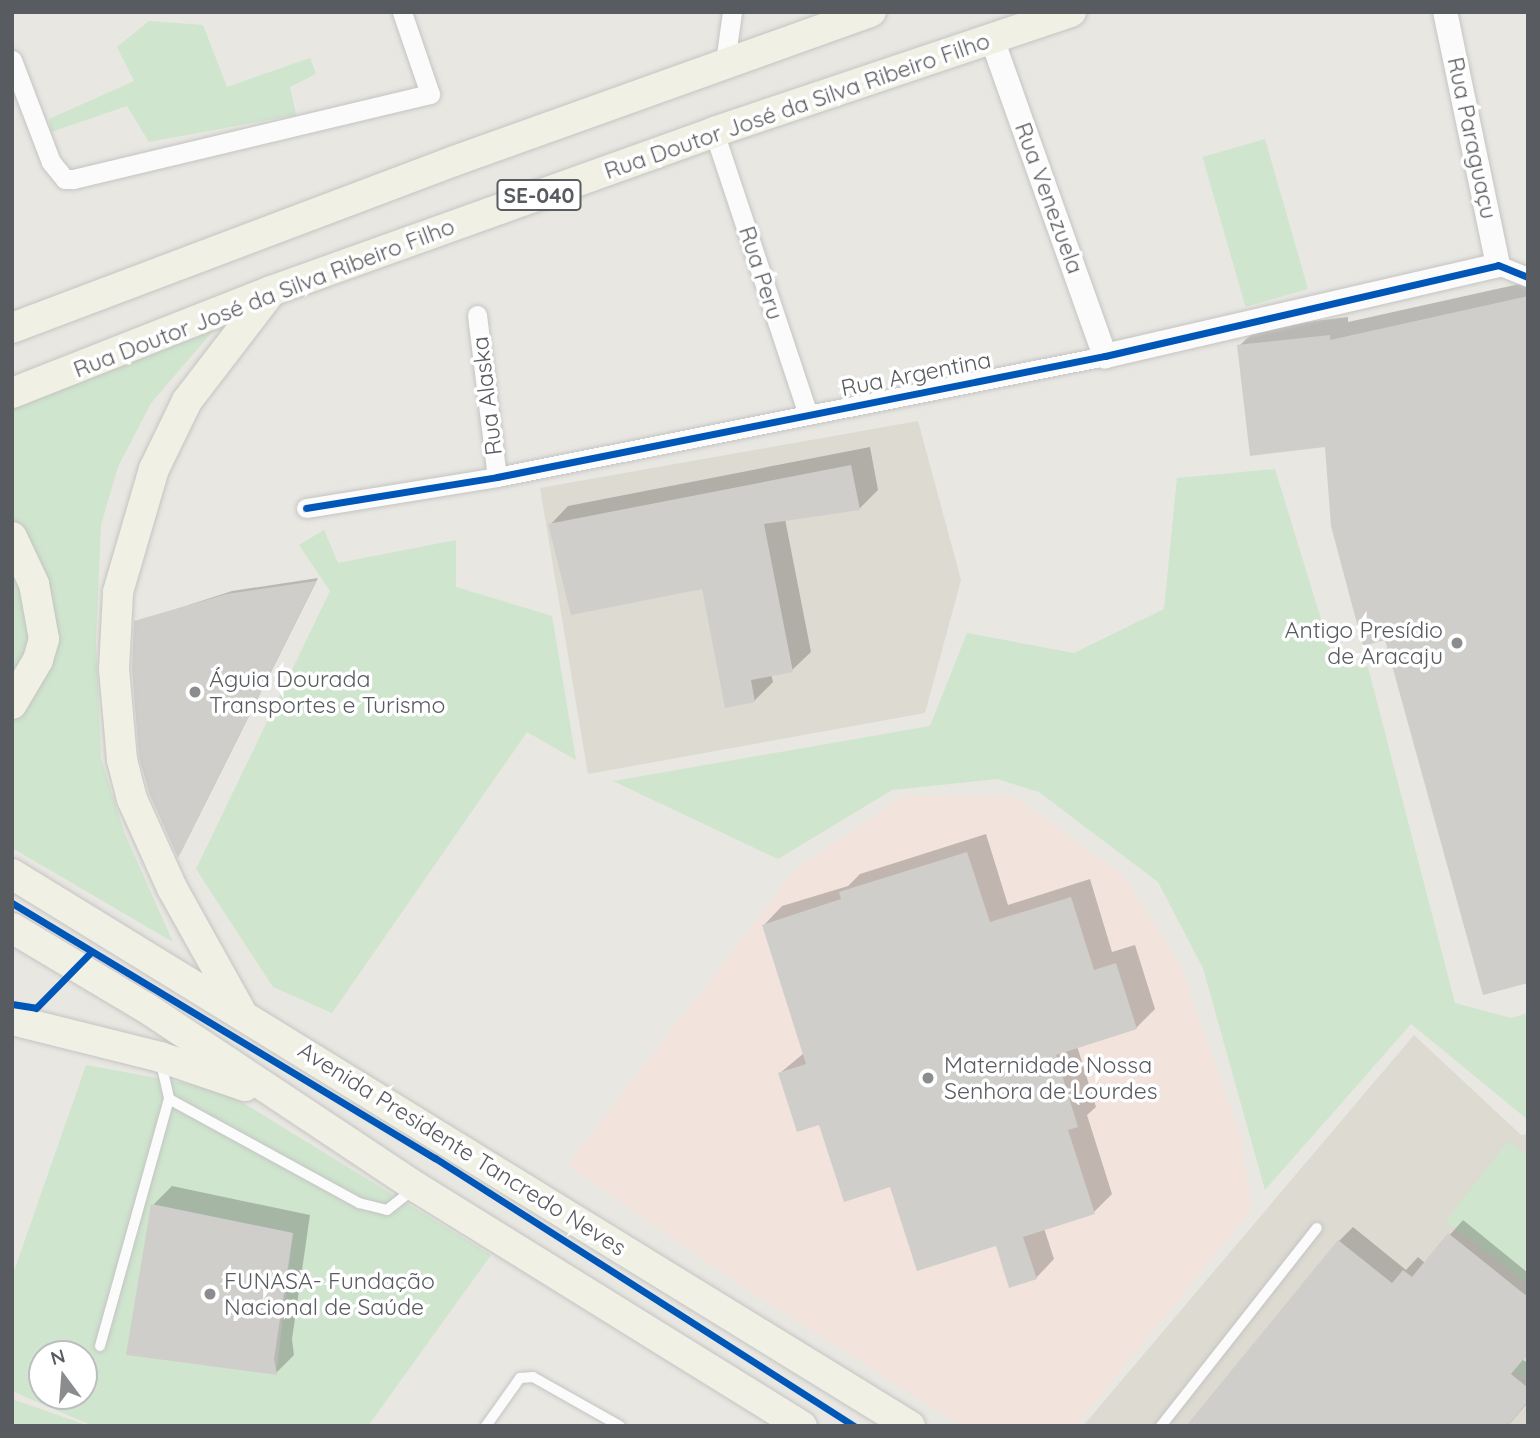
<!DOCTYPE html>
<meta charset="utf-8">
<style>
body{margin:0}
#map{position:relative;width:1540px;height:1438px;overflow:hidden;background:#e8e7e2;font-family:Quicksand,sans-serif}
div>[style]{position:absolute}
.education>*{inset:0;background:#dcdad1}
.medical>*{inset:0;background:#f2e3dd}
.green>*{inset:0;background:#cfe5ce;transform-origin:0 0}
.shadow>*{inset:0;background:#0003}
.building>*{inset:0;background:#cfcecb}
.roads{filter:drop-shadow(0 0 2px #c4c4c3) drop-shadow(0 0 2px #c4c4c3)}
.service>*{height:10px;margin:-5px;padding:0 5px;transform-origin:5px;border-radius:5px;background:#fcfbfb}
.minor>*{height:19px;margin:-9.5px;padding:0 9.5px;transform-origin:9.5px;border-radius:9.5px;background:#fcfbfb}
.tertiary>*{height:24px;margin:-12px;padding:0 12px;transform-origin:12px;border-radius:12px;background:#fcfbfb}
.primary>*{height:30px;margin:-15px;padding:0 15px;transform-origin:15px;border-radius:15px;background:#f0f0e5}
.cycleway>*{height:7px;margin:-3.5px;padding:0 3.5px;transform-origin:3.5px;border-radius:3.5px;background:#0057b8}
.dots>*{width:19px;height:19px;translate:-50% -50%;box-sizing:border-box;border:4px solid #fff;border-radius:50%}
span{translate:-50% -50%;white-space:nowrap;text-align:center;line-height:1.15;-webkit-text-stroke:7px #fff;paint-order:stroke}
.shield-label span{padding:2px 5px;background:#fff;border:2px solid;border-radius:5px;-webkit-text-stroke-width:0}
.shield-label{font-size:21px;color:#585b60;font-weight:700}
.street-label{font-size:23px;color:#585b60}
.poi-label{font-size:23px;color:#585b60}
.right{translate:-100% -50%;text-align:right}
.left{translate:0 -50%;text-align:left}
.frame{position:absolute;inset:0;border:14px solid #585b60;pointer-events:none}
.north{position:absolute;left:28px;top:1340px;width:70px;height:70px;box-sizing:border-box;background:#fff;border:2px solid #bcbdbf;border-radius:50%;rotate:344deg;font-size:19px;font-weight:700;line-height:28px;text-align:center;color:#585b60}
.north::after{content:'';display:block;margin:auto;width:24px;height:32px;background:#8a8c8e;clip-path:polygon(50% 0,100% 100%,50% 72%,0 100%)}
</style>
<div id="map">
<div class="education">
<div style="clip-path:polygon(918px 421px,961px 580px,925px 713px,588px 774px,540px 488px)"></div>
<div style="clip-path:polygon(1414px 1035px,1521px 1135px,1528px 1134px,1528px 1426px,1083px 1426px)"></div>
</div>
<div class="medical">
<div style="clip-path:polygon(904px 795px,1015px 797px,1122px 874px,1180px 964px,1241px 1137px,1252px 1209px,1076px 1426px,962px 1426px,953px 1421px,733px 1280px,567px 1165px,795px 870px)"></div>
</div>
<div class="green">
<div style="clip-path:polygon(149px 21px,203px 25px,227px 87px,310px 58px,316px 74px,290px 87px,296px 115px,149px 142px,127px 106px,51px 132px,49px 119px,134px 81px,117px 47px)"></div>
<div style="left:1265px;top:139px;width:156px;height:65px;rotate:74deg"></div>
<div style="clip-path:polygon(219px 324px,151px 403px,118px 467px,101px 525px,96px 641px,101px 758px,124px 832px,173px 942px,12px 848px,12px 717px,36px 687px,12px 523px,12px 399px)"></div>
<div style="clip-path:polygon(1275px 469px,1335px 665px,1368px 667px,1455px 1003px,1511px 1018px,1528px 1013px,1528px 1120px,1411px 1024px,1265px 1190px,1203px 968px,1158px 882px,1039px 792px,997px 779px,892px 790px,778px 859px,613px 781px,930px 726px,967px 633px,1074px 653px,1164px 609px,1177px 478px)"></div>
<div style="clip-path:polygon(324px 530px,338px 563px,456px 540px,456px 587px,552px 616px,576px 760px,527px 732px,332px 1013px,273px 987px,196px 869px,330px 591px,299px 545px)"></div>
<div style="clip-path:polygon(12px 557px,35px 624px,23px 673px,12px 686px)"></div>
<div style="clip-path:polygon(evenodd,86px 1065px,212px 1088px,240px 1101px,491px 1255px,368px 1426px,93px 1426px,12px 1391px,12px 1277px,86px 1065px,152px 1204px,293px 1233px,276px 1375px,127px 1355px,152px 1204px,86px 1065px,42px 1354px,84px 1354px,84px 1396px,42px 1396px,42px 1354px)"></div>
<div style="clip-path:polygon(1508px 1141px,1528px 1156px,1528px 1284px,1446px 1221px)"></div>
<div style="clip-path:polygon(1528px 1354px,1528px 1382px,1514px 1371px)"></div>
<div style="clip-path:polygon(12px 1399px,89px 1426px,12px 1426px)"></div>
</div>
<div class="shadow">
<div style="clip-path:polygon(1528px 282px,1528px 981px,1386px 638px,1326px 445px,1239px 346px,1258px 328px,1348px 317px,1348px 322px)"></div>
<div style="clip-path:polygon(870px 447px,878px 490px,859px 509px,785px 519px,811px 652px,792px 670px,771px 674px,773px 682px,754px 701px,703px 587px,550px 525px,568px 506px)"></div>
<div style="clip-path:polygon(318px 578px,181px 852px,178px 855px,136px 622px,232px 591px)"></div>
<div style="clip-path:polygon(986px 834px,1008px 905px,1090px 879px,1112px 952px,1135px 945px,1155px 1009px,1136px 1028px,1077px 1046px,1096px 1107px,1087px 1115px,1112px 1194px,1094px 1212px,1044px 1228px,1054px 1259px,1036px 1278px,997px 1244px,892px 1185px,820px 1123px,780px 1073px,804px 1053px,764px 925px,782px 906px,848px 886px,860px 874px)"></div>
<div style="clip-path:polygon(172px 1186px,310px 1215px,292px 1339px,294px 1355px,276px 1373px,153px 1205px)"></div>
<div style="clip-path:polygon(1463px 1220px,1528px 1273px,1528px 1354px,1523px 1360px,1528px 1363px,1528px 1402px,1508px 1426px,1339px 1241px,1353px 1227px,1406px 1270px,1418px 1257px,1425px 1263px)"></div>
</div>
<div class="building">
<div style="clip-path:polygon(1528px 296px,1528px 983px,1483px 995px,1385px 640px,1363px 646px,1331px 526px,1325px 447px,1250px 456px,1237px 345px,1330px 335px,1330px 340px)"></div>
<div style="clip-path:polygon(851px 465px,860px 510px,764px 524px,793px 672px,751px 680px,755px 702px,725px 708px,702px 589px,571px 615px,548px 524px)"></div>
<div style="clip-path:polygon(316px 581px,178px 858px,149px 793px,139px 757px,132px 669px,134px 621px,227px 594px)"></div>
<div style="clip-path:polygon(967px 852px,990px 922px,1071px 897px,1094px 970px,1116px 963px,1137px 1029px,1056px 1055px,1078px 1127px,1068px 1130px,1095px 1214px,1023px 1237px,1037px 1279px,1009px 1288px,996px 1246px,917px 1271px,890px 1187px,844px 1202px,819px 1125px,797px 1132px,778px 1073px,806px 1064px,762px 925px,841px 899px,839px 892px)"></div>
<div style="clip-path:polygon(151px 1204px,293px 1233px,274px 1359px,277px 1375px,126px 1355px)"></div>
<div style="clip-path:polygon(1448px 1233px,1528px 1297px,1528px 1354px,1511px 1374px,1528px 1388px,1528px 1401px,1508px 1426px,1186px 1426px,1338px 1240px,1392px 1283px,1403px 1270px,1412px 1277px)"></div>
</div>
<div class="roads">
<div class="service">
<div style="left:161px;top:1063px;width:37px;rotate:77deg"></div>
<div style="left:169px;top:1099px;width:217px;rotate:28.7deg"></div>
<div style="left:359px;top:1203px;width:29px;rotate:14deg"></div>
<div style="left:387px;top:1210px;width:33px;rotate:-38deg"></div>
<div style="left:100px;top:1346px;width:256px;rotate:-74.4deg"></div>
<div style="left:486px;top:1426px;width:59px;rotate:-54.7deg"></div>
<div style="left:520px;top:1378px;width:13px;rotate:-4deg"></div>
<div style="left:533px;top:1377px;width:100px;rotate:29.4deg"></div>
<div style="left:1161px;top:1426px;width:252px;rotate:-51.8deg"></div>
</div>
<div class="minor">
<div style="left:12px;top:60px;width:109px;rotate:69.1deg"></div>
<div style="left:51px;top:162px;width:22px;rotate:51deg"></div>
<div style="left:65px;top:179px;width:8px"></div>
<div style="left:73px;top:179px;width:367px;rotate:-13.4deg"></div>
<div style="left:430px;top:94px;width:87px;rotate:-108.9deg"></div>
<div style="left:725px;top:62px;width:50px;rotate:-82deg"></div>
<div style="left:714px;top:132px;width:298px;rotate:71.6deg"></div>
<div style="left:1498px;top:265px;width:32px;rotate:22deg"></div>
<div style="left:477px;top:315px;width:163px;rotate:83deg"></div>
<div style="left:306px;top:508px;width:193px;rotate:-9.2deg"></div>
<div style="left:497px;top:477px;width:620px;rotate:-11.26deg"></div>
</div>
<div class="tertiary">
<div style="left:992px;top:39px;width:337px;rotate:70.4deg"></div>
<div style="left:1105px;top:356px;width:403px;rotate:-13deg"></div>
<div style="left:1498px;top:265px;width:258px;rotate:-101.8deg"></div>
</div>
<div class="primary">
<div style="left:12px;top:328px;width:472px;rotate:-20.7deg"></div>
<div style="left:454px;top:161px;width:443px;rotate:-19.7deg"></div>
<div style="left:12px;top:393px;width:278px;rotate:-21.5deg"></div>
<div style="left:271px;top:291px;width:471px;rotate:-19.7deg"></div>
<div style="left:714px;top:132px;width:377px;rotate:-18.6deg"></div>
<div style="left:12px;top:537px;width:52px;rotate:64.9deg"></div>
<div style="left:34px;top:584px;width:56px;rotate:79.7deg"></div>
<div style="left:44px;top:639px;width:22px;rotate:106deg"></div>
<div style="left:38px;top:660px;width:51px;rotate:120.6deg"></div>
<div style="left:12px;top:874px;width:1054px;rotate:31.58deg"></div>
<div style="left:12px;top:928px;width:158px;rotate:30.8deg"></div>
<div style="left:148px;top:1009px;width:322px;rotate:33.6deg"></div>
<div style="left:416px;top:1187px;width:454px;rotate:31.8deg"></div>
<div style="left:240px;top:1010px;width:140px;rotate:-119.1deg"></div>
<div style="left:172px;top:888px;width:98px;rotate:-114.2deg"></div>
<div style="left:132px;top:799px;width:40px;rotate:-104.4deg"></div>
<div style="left:122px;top:760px;width:91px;rotate:-95deg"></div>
<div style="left:114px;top:669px;width:77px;rotate:-87deg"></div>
<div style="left:118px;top:592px;width:128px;rotate:-73.7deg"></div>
<div style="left:154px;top:469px;width:76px;rotate:-64.1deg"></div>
<div style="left:187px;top:401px;width:136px;rotate:-52.5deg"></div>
<div style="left:12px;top:1020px;width:153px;rotate:14deg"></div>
<div style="left:160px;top:1057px;width:90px;rotate:18.8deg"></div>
</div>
</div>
<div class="cycleway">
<div style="left:306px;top:508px;width:193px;rotate:-9.2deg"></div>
<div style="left:497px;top:477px;width:620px;rotate:-11.26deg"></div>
<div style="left:1105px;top:356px;width:403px;rotate:-13deg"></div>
<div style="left:1498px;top:265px;width:32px;rotate:22deg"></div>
<div style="left:12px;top:903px;width:494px;rotate:31.1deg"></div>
<div style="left:435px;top:1158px;width:497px;rotate:32.6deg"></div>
<div style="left:12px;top:1004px;width:24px;rotate:9deg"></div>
<div style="left:36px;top:1008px;width:78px;rotate:-45.5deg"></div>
</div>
<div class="dots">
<div style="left:1457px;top:643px;background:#8a8c8e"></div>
<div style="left:195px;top:692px;background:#8a8c8e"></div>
<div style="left:928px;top:1078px;background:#8a8c8e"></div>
<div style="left:210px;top:1294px;background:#8a8c8e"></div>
</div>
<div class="shield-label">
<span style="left:539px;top:195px">SE-040</span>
</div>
<div class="street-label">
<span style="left:797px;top:106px;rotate:-19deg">Rua Doutor José da Silva Ribeiro Filho</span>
<span style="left:1472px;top:138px;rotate:78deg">Rua Paraguaçu</span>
<span style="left:1049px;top:198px;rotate:70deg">Rua Venezuela</span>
<span style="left:761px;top:273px;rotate:72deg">Rua Peru</span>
<span style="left:264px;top:298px;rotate:-21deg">Rua Doutor José da Silva Ribeiro Filho</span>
<span style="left:916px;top:374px;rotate:-11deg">Rua Argentina</span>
<span style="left:487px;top:396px;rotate:-97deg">Rua Alaska</span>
<span style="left:462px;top:1149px;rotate:32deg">Avenida Presidente Tancredo Neves</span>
</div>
<div class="poi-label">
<span class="right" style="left:1443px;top:643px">Antigo Presídio<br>de Aracaju</span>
<span class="left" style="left:209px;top:692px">Águia Dourada<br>Transportes e Turismo</span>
<span class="left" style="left:944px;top:1078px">Maternidade Nossa<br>Senhora de Lourdes</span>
<span class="left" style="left:224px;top:1294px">FUNASA- Fundação<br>Nacional de Saúde</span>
</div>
<div class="frame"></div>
<div class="north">N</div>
</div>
